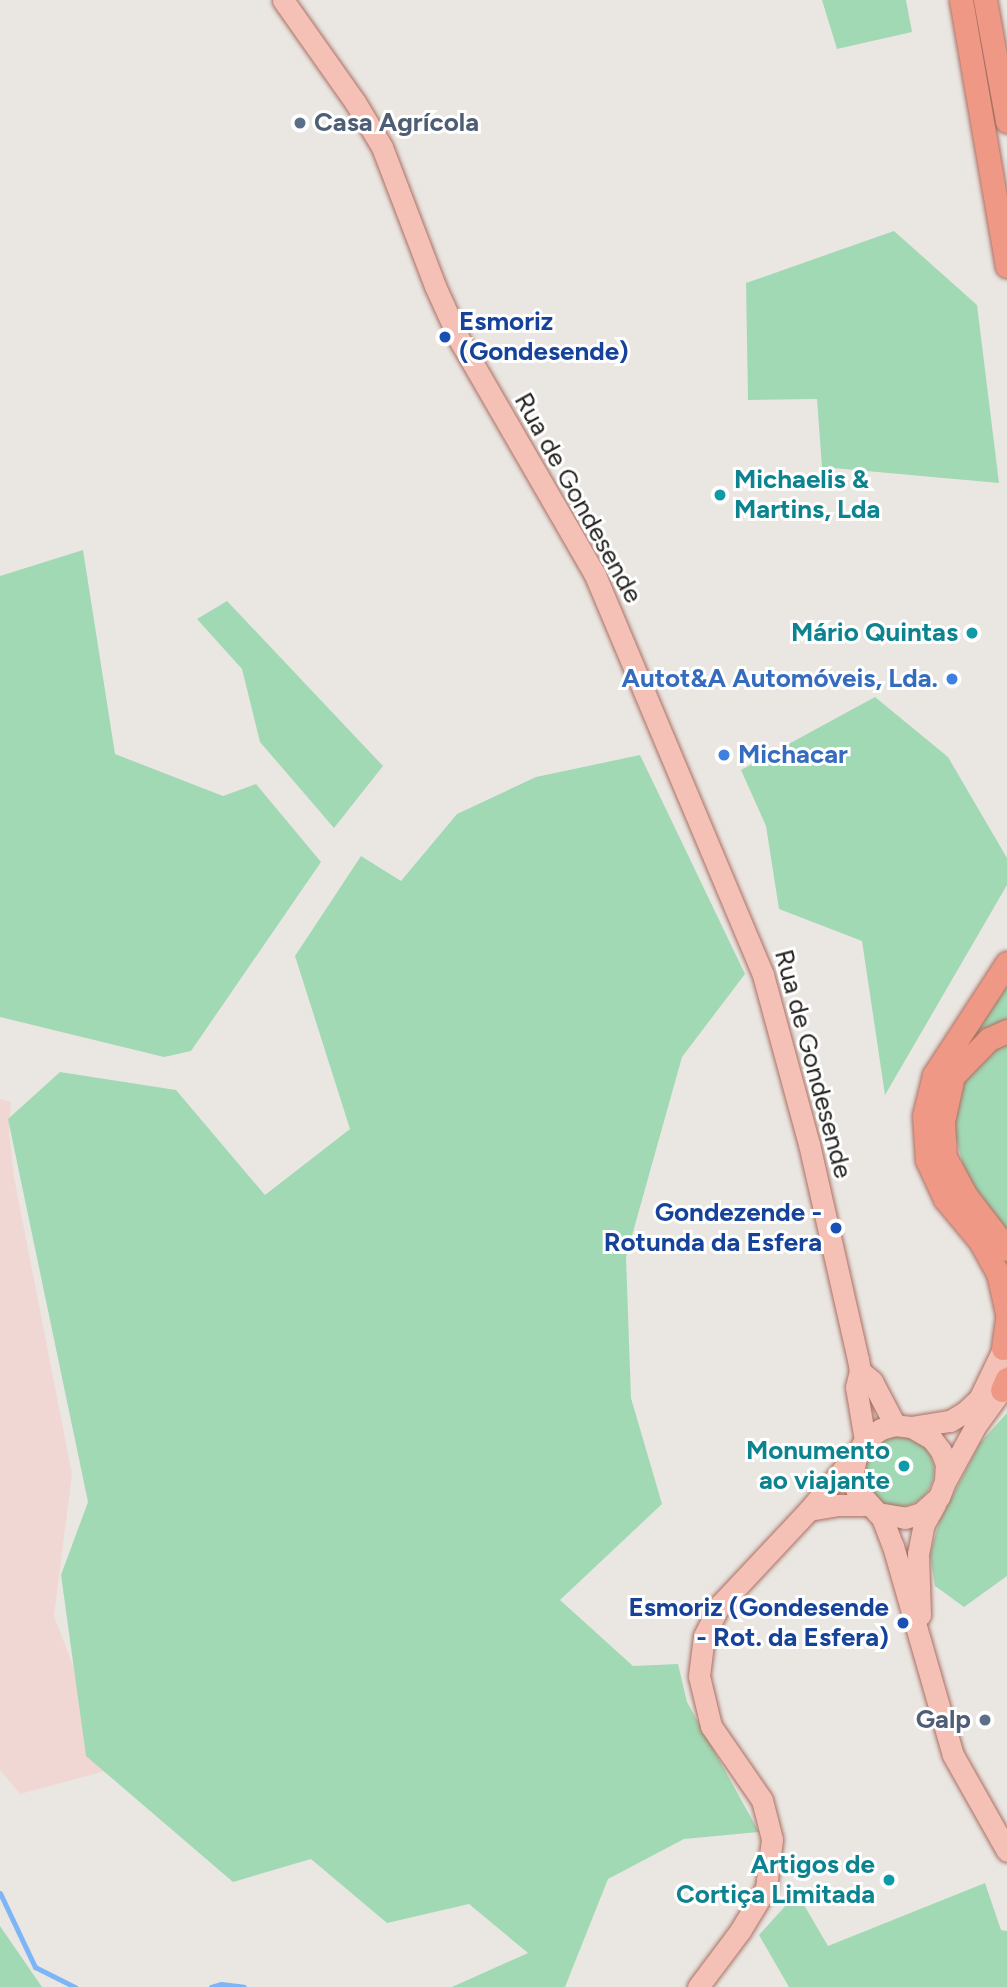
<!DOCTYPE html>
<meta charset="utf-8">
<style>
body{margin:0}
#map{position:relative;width:1007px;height:1987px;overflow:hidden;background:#eae7e3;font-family:Figtree,sans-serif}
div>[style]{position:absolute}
.industrial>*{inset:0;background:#f1d7d4}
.green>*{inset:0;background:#a2d9b5}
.round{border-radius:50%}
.stream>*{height:5px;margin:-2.5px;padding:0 2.5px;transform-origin:2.5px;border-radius:2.5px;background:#7eb5f6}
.roads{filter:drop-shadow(0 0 2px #a86f62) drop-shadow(0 0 2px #a86f62)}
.major>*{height:21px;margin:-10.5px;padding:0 10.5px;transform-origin:10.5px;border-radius:10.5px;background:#f5c1b6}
.highway>*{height:23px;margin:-11.5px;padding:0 11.5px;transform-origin:11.5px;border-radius:11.5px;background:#ef9885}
.dots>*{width:19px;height:19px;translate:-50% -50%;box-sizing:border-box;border:4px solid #fff;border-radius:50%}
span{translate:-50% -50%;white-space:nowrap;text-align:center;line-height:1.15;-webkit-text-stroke:6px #fff;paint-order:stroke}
.service-label{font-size:26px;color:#4e5e75;font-weight:700}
.left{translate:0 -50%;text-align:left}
.right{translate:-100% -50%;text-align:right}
.transit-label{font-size:26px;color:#164399;font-weight:700}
.culture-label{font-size:26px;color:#0d838f;font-weight:700}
.street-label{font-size:26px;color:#242321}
.shop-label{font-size:26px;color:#366cbe;font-weight:700}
</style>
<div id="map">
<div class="industrial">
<div style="clip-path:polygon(0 1099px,11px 1102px,9px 1130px,14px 1177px,72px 1474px,54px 1616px,113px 1769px,20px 1794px,0 1770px)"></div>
</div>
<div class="green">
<div style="clip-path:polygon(822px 0,906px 0,912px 32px,837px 49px)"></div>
<div style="clip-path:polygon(894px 231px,977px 305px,999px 483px,822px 467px,817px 399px,748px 400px,746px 283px)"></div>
<div style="clip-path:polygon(83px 550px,115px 754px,223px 796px,256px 784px,321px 862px,191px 1051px,164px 1057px,0 1017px,0 576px)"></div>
<div style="clip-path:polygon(227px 601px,383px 766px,334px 828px,260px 742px,242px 669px,197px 619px)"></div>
<div style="clip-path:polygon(875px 697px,948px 757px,1007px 858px,1007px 885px,885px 1095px,862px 941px,779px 909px,766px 826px,741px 770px)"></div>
<div style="clip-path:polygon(640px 755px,745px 974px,682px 1057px,626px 1257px,631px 1398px,662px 1504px,560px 1600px,633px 1666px,678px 1664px,687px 1702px,759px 1832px,684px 1839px,608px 1879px,565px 1987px,452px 1987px,528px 1953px,469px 1904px,387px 1923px,311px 1859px,233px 1882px,86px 1756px,61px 1575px,88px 1502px,8px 1119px,60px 1072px,176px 1090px,265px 1195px,350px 1129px,295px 956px,361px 856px,401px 881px,457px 814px,536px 777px)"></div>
<div style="clip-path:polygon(1007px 981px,1007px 1022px,956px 1059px)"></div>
<div style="clip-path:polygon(1007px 1040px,1007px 1231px,965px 1174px,953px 1124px,956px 1095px,969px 1074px,982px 1058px)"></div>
<div style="clip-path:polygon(1007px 1413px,1007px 1576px,964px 1607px,935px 1586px,930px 1555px,939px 1522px,980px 1443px)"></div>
<div class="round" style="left:862px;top:1435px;width:72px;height:72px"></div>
<div style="clip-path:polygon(985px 1883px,1001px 1930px,1007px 1931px,1007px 1987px,789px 1987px,759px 1935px,797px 1893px,828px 1946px)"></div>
<div style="clip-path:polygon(0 1926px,42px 1987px,0 1987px)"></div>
</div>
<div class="stream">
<div style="left:0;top:1893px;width:82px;rotate:64.7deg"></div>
<div style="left:35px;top:1967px;width:45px;rotate:26.6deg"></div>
<div style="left:211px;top:1987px;width:10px;rotate:-17deg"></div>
<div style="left:221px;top:1984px;width:23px;rotate:7deg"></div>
</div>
<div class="roads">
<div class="major">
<div style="left:283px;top:0;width:125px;rotate:54.8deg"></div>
<div style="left:355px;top:102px;width:52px;rotate:59deg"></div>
<div style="left:382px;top:147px;width:149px;rotate:69.1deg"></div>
<div style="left:435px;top:286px;width:60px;rotate:65.6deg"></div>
<div style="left:460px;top:341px;width:270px;rotate:60deg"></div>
<div style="left:595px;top:575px;width:434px;rotate:67.2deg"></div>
<div style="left:763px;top:975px;width:175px;rotate:74.8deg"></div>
<div style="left:809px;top:1144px;width:221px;rotate:77.2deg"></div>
<div style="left:858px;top:1359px;width:12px;rotate:81deg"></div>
<div style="left:860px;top:1371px;width:16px;rotate:104deg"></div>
<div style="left:856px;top:1387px;width:54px;rotate:80.4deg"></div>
<div style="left:860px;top:1371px;width:16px;rotate:40deg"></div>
<div style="left:872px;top:1381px;width:50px;rotate:62.4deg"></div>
<div style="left:911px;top:1427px;width:39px;rotate:-9deg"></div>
<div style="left:950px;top:1421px;width:17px;rotate:-31deg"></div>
<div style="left:965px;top:1412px;width:19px;rotate:-43deg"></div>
<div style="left:979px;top:1399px;width:64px;rotate:-64.2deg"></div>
<div style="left:946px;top:1480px;width:63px;rotate:-61.4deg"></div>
<div style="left:976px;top:1425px;width:41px;rotate:-54deg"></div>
<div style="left:809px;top:1510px;width:27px;rotate:-10deg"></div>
<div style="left:836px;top:1505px;width:31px"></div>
<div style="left:878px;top:1513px;width:27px;rotate:10deg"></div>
<div style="left:905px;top:1518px;width:17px;rotate:-17deg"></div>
<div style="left:921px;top:1513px;width:24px;rotate:-42deg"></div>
<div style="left:939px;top:1497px;width:17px;rotate:-69deg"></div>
<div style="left:945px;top:1481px;width:17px;rotate:-87deg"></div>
<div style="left:946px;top:1464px;width:14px;rotate:-111deg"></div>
<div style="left:941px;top:1451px;width:15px;rotate:-127deg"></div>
<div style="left:932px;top:1439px;width:24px;rotate:-150deg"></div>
<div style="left:911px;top:1427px;width:16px;rotate:-173deg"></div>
<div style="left:895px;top:1425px;width:15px;rotate:164deg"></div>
<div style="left:881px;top:1429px;width:19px;rotate:145deg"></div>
<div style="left:865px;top:1440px;width:15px;rotate:122deg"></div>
<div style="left:857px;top:1453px;width:19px;rotate:102deg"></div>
<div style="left:853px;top:1472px;width:17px;rotate:80deg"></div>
<div style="left:856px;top:1489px;width:39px;rotate:48deg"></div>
<div style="left:882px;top:1518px;width:30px;rotate:69deg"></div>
<div style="left:893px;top:1546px;width:217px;rotate:74deg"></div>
<div style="left:953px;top:1755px;width:110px;rotate:60.6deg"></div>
<div style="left:920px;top:1615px;width:61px;rotate:-91.9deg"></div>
<div style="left:918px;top:1554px;width:31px;rotate:-79deg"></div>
<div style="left:924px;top:1524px;width:23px;rotate:-61deg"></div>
<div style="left:698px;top:1987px;width:70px;rotate:-53.1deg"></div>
<div style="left:740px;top:1931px;width:50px;rotate:-58.8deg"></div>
<div style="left:766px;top:1888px;width:49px;rotate:-83deg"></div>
<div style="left:772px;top:1839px;width:40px;rotate:-104.4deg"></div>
<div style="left:762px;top:1800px;width:90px;rotate:-124.6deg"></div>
<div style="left:711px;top:1726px;width:51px;rotate:-103.5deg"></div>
<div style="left:699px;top:1676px;width:40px;rotate:-82.9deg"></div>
<div style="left:704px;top:1636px;width:35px;rotate:-63deg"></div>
<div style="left:720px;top:1605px;width:130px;rotate:-46.9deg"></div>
<div style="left:809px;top:1510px;width:73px;rotate:-50deg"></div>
</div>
<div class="highway">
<div style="left:961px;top:0;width:270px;rotate:80.2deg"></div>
<div style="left:985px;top:0;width:123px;rotate:79.7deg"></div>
<div style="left:1007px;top:963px;width:134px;rotate:123.1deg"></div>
<div style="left:934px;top:1075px;width:42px;rotate:103.7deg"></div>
<div style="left:924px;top:1116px;width:44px;rotate:86.1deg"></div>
<div style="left:927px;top:1160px;width:43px;rotate:65.2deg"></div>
<div style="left:945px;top:1199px;width:55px;rotate:50.2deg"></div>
<div style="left:980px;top:1241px;width:37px;rotate:61deg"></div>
<div style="left:998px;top:1273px;width:41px;rotate:77.3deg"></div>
<div style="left:1007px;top:1031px;width:20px;rotate:156deg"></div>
<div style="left:989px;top:1039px;width:52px;rotate:134.2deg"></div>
<div style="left:953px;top:1076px;width:46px;rotate:102.5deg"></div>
<div style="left:943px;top:1121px;width:36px;rotate:87deg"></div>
<div style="left:945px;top:1157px;width:44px;rotate:61.7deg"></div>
<div style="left:966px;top:1196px;width:67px;rotate:52.3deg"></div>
<div style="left:1003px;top:1348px;width:28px;rotate:-82deg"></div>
<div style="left:1002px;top:1390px;width:12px;rotate:-66deg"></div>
</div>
</div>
<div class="dots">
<div style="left:300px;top:123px;background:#5c6f8a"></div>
<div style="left:445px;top:337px;background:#1a4fb4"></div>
<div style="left:720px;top:495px;background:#0f9aa8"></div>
<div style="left:972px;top:633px;background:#0f9aa8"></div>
<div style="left:952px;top:679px;background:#3f7fe0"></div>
<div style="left:724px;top:755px;background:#3f7fe0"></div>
<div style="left:836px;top:1228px;background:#1a4fb4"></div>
<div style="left:904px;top:1466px;background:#0f9aa8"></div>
<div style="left:903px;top:1623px;background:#1a4fb4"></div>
<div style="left:985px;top:1720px;background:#5c6f8a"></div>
<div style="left:889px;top:1880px;background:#0f9aa8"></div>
</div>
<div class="service-label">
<span class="left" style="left:314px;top:123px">Casa Agrícola</span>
<span class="right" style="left:971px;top:1720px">Galp</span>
</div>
<div class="transit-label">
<span class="left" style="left:459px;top:337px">Esmoriz<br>(Gondesende)</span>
<span class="right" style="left:822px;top:1228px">Gondezende -<br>Rotunda da Esfera</span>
<span class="right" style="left:889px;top:1623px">Esmoriz (Gondesende<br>- Rot. da Esfera)</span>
</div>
<div class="culture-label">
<span class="left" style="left:734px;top:495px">Michaelis &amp;<br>Martins, Lda</span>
<span class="right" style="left:958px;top:633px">Mário Quintas</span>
<span class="right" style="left:890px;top:1466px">Monumento<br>ao viajante</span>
<span class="right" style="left:875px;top:1880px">Artigos de<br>Cortiça Limitada</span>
</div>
<div class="street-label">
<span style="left:578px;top:498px;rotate:61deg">Rua de Gondesende</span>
<span style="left:813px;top:1064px;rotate:75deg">Rua de Gondesende</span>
</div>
<div class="shop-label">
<span class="right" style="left:938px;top:679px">Autot&amp;A Automóveis, Lda.</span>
<span class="left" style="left:738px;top:755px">Michacar</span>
</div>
</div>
